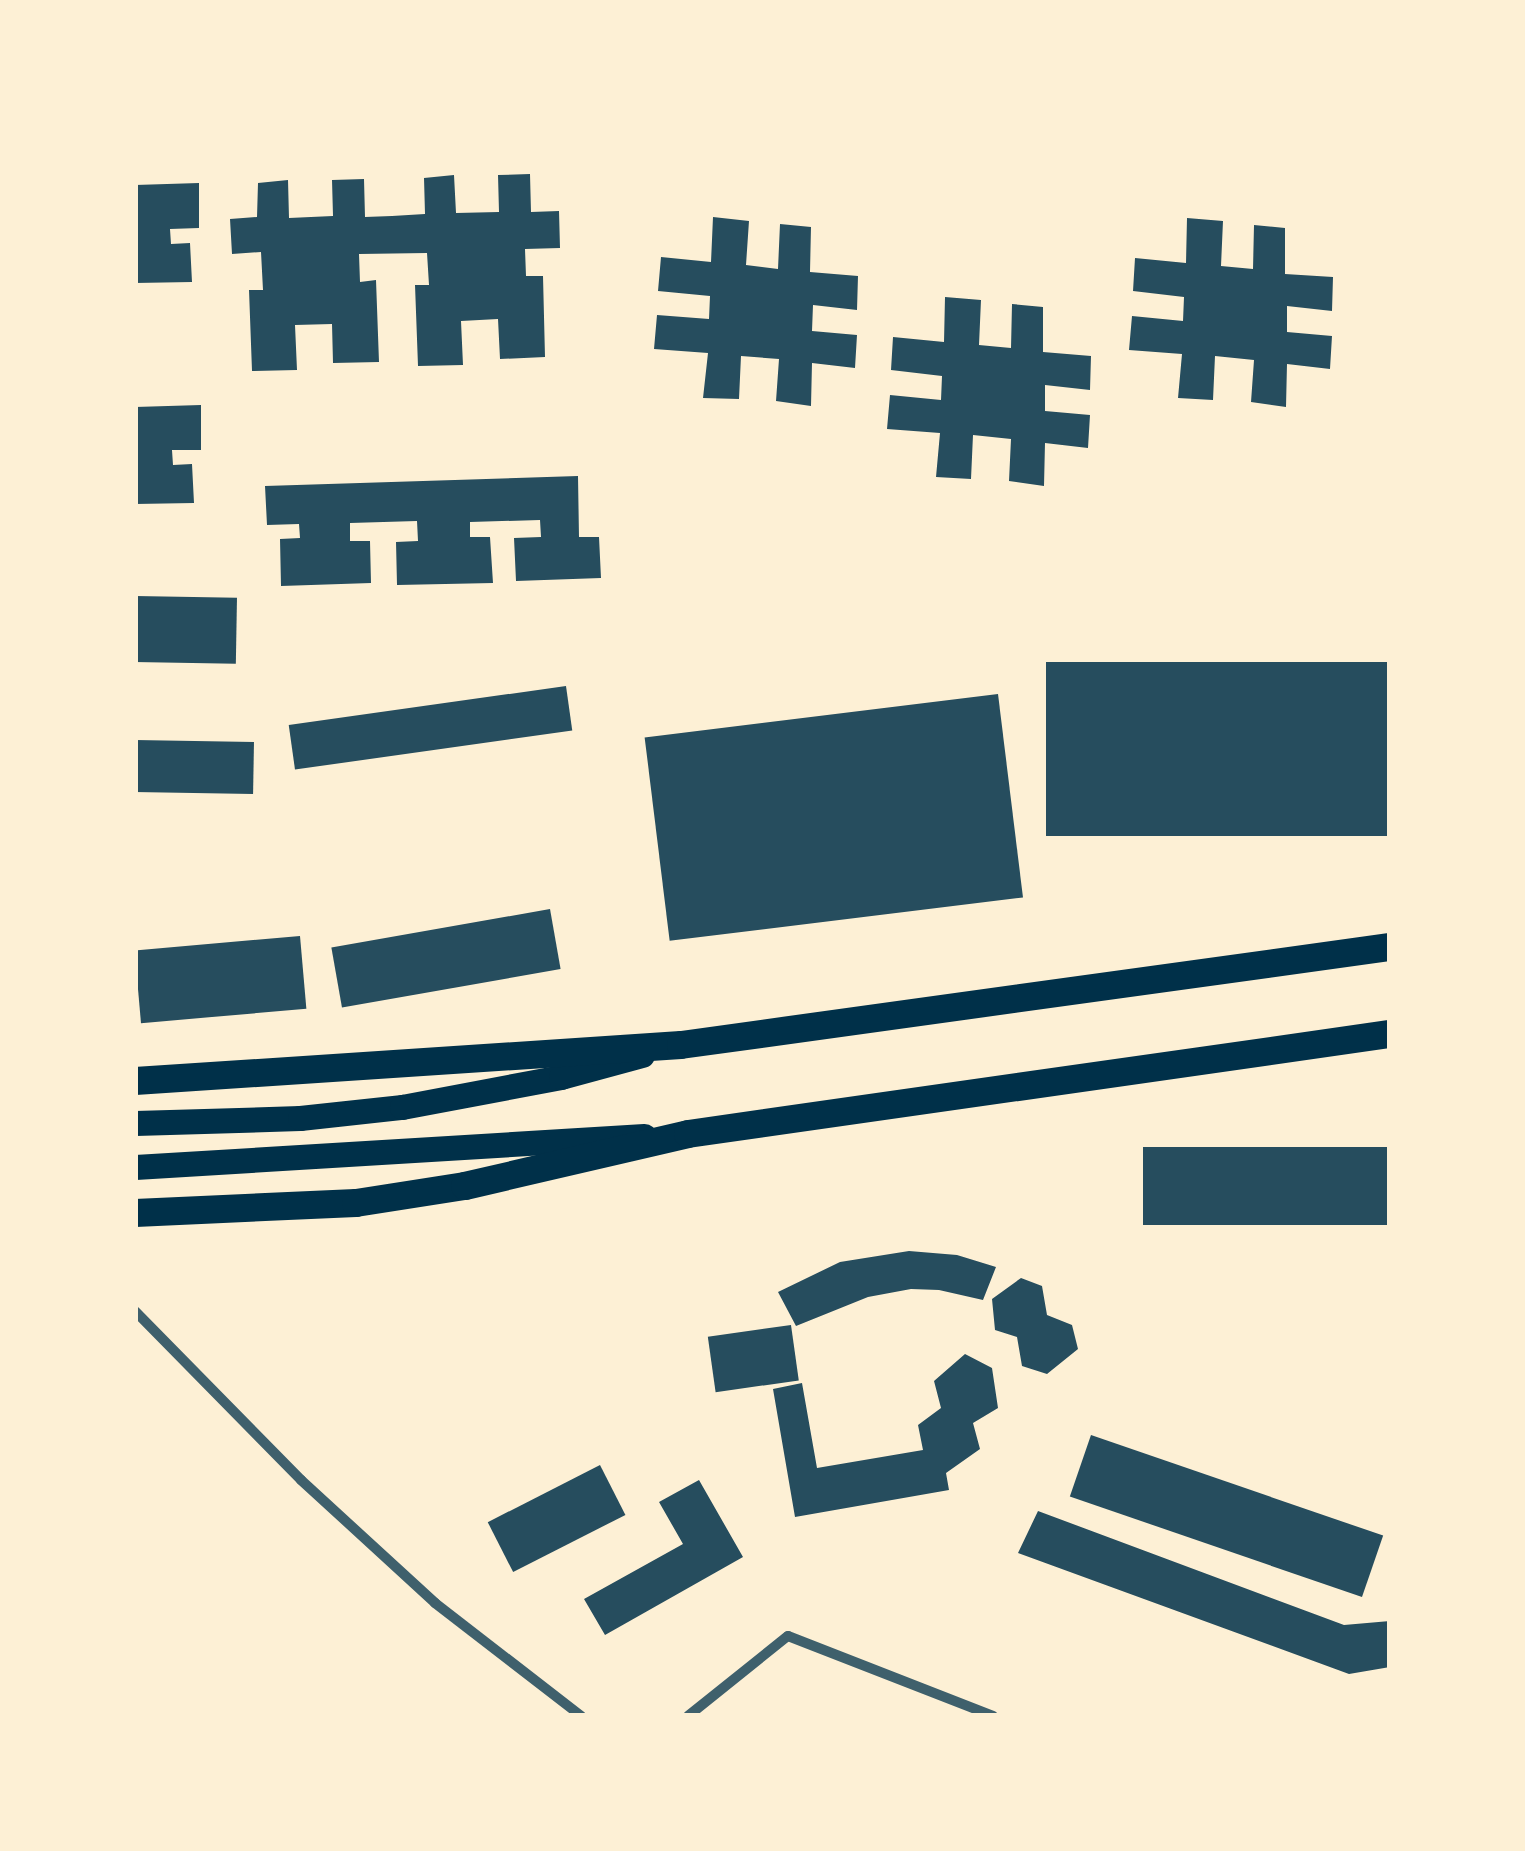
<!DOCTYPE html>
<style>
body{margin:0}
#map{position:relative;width:1525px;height:1851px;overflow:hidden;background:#fdf0d5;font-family:Inter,sans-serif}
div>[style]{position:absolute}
.building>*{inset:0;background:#264d5e;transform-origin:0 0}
.minor>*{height:10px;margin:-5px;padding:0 5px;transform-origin:5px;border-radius:5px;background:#3f606c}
.primary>*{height:25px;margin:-12.5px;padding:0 12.5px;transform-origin:12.5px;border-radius:12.5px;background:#003049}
.trunk>*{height:28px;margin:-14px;padding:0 14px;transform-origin:14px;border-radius:14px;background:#003049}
span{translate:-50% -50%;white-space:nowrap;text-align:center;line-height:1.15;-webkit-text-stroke:10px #fdf0d5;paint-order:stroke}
.frame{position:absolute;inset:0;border:138px solid #fdf0d5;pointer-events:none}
</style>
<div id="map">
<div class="building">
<div style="clip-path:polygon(530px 174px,531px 212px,559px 211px,560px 248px,525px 249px,526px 276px,543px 276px,545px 357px,500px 359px,498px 319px,461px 321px,463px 365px,418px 366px,415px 285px,429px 285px,427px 253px,359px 254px,360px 282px,376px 280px,379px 362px,333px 363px,332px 324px,295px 325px,297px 370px,252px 371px,249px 290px,263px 290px,261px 252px,232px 254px,230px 219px,257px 217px,258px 183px,288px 180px,289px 218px,333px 216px,332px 180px,364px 179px,365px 217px,392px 216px,425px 214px,424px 178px,454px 175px,456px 213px,499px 212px,498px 175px)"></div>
<div style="clip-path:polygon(199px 183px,199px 228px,170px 229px,171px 244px,190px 243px,192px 282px,135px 283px,135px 185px)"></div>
<div style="clip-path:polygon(713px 217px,749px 221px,746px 265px,778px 269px,780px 224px,811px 227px,810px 272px,858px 276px,857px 310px,813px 305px,812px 331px,857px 335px,855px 368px,812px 363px,811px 406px,776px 401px,779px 359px,741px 356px,739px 399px,703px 398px,708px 353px,654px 349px,657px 315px,709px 319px,710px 296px,658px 291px,661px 257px,711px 262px)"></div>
<div style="clip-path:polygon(1187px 218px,1223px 221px,1221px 266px,1253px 269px,1254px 225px,1285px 228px,1285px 274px,1333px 277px,1332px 311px,1287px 306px,1287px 332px,1332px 336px,1330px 369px,1287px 364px,1286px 407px,1251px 402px,1254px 360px,1215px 356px,1213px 400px,1178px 398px,1182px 354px,1129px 350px,1132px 316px,1183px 321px,1184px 297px,1133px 291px,1135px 258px,1186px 263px)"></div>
<div style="clip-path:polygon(945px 297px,981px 300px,979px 345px,1011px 348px,1012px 304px,1043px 307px,1043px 352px,1091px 356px,1090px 390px,1045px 385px,1045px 411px,1090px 415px,1088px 448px,1045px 443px,1044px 486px,1009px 481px,1011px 439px,973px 435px,971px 479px,936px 477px,940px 433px,887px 429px,890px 395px,941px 400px,942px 376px,891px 370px,893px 337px,944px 342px)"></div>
<div style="clip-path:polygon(201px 405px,201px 450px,172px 450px,173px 465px,192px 464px,194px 503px,135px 504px,135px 407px)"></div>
<div style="clip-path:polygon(578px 476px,579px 537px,599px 537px,601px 578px,516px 581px,514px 538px,541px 537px,540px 520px,470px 522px,470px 537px,490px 537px,493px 583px,397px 585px,396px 542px,418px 541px,417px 521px,350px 523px,350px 541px,370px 541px,371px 583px,281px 586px,280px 539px,300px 538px,299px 524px,267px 525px,265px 486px)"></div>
<div style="left:135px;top:596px;width:102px;height:66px;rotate:1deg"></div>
<div style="left:1390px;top:662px;width:174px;height:344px;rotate:90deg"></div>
<div style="left:566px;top:686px;width:45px;height:280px;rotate:82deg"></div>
<div style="left:998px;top:694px;width:205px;height:356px;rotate:83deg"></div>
<div style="left:135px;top:740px;width:119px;height:52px;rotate:1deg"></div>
<div style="left:550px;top:909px;width:61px;height:222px;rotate:80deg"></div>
<div style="left:300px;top:936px;width:73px;height:166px;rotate:85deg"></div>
<div style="left:1390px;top:1147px;width:78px;height:247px;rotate:90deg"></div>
<div style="clip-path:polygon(909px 1251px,957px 1255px,996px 1267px,983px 1300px,939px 1290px,911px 1289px,868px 1297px,796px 1326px,778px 1292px,840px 1262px)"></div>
<div style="clip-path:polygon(1021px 1278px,1042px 1286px,1047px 1315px,1072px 1325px,1078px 1349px,1047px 1374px,1022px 1366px,1017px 1337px,995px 1330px,992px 1299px)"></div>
<div style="left:791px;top:1325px;width:56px;height:84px;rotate:82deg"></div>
<div style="clip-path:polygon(965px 1354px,992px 1368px,998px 1408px,973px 1423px,980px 1449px,946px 1473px,949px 1490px,795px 1517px,773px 1389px,802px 1383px,817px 1468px,923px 1450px,918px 1425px,941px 1408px,934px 1381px)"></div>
<div style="left:1091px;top:1435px;width:309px;height:65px;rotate:19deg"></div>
<div style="left:600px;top:1465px;width:56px;height:126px;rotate:63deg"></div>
<div style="clip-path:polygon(699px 1480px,743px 1557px,605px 1635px,584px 1599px,683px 1544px,659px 1502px)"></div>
<div style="clip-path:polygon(1038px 1511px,1344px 1625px,1390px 1621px,1390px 1667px,1349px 1674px,1018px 1553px)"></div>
</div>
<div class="minor">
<div style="left:135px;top:1311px;width:237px;rotate:45.5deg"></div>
<div style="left:301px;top:1480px;width:182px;rotate:42.5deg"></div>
<div style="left:435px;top:1603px;width:185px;rotate:37.7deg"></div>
<div style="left:688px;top:1716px;width:128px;rotate:-38.7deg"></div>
<div style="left:788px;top:1636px;width:220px;rotate:21.3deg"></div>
</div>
<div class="primary">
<div style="left:135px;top:1123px;width:165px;rotate:-1.7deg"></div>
<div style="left:300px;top:1118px;width:103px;rotate:-6.2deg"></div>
<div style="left:402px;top:1107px;width:162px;rotate:-10.7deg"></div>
<div style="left:561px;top:1077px;width:84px;rotate:-15.2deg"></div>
<div style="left:135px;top:1167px;width:510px;rotate:-3.49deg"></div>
</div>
<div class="trunk">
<div style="left:135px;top:1081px;width:547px;rotate:-3.77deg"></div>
<div style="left:681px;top:1045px;width:716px;rotate:-7.87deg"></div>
<div style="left:135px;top:1213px;width:221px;rotate:-2.6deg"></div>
<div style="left:356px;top:1203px;width:110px;rotate:-8.9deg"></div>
<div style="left:465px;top:1186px;width:229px;rotate:-13.1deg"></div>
<div style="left:688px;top:1134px;width:709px;rotate:-8.11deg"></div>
</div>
<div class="frame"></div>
</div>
